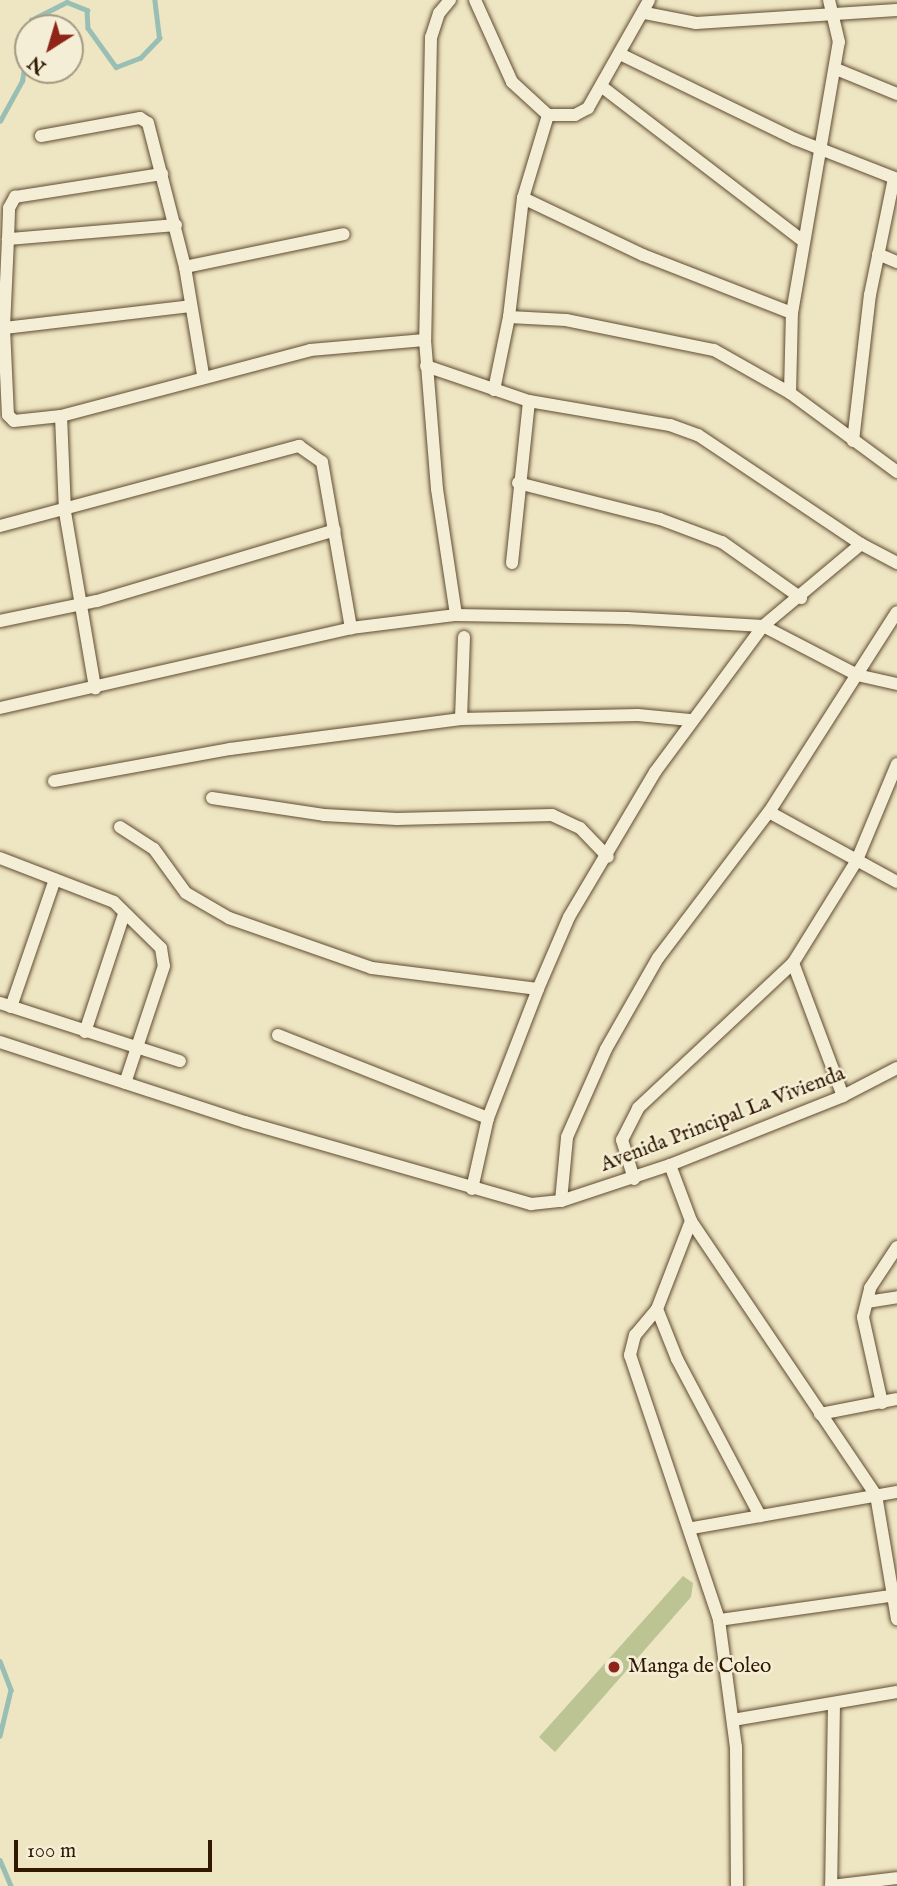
<!DOCTYPE html>
<style>
body{margin:0}
#map{position:relative;width:897px;height:1886px;overflow:hidden;background:#eee5c2;font-family:"IM FELL English",serif}
div>[style]{position:absolute}
.green>*{inset:0;background:#bbc492}
.stream>*{height:4.5px;margin:-2.25px;padding:0 2.25px;transform-origin:2.25px;border-radius:2.25px;background:#99bfb5}
.roads{filter:drop-shadow(0 0 2px #604c31) drop-shadow(0 0 2px #604c31)}
.street>*{height:12px;margin:-6px;padding:0 6px;transform-origin:6px;border-radius:6px;background:#f4eed7}
.dots>*{width:19px;height:19px;translate:-50% -50%;box-sizing:border-box;border:4px solid #f4eed7;border-radius:50%}
span{translate:-50% -50%;white-space:nowrap;text-align:center;line-height:1.15;-webkit-text-stroke:5px #f4eed7;paint-order:stroke}
.street-label{font-size:21px;color:#311901}
.poi-label{font-size:21px;color:#311901}
.left{translate:0 -50%;text-align:left}
.north{position:absolute;left:14px;top:14px;width:70px;height:70px;box-sizing:border-box;background:#f4eed7;border:2px solid #a69981;border-radius:50%;rotate:217deg;font-size:19px;font-weight:700;line-height:28px;text-align:center;color:#311901}
.north::after{content:'';display:block;margin:auto;width:24px;height:32px;background:#8f2418;clip-path:polygon(50% 0,100% 100%,50% 72%,0 100%)}
.scale{position:absolute;left:14px;top:1840px;width:198px;height:32px;box-sizing:border-box;border:4px solid #311901;border-top:0;padding-left:9px;font-size:21px;line-height:24px;white-space:nowrap;color:#311901;-webkit-text-stroke:5px #f4eed7;paint-order:stroke}
</style>
<div id="map">
<div class="green">
<div style="clip-path:polygon(683px 1576px,693px 1583px,691px 1597px,555px 1752px,539px 1737px)"></div>
</div>
<div class="stream">
<div style="left:30px;top:28px;width:8px;rotate:-83deg"></div>
<div style="left:31px;top:20px;width:40px;rotate:-26.6deg"></div>
<div style="left:67px;top:2px;width:22px;rotate:22deg"></div>
<div style="left:87px;top:10px;width:18px;rotate:87deg"></div>
<div style="left:88px;top:28px;width:48px;rotate:54.3deg"></div>
<div style="left:116px;top:67px;width:26px;rotate:-21deg"></div>
<div style="left:140px;top:58px;width:28px;rotate:-46deg"></div>
<div style="left:159px;top:38px;width:38px;rotate:-97deg"></div>
<div style="left:0;top:121px;width:46px;rotate:-61.2deg"></div>
<div style="left:22px;top:81px;width:39px;rotate:-81deg"></div>
<div style="left:0;top:1661px;width:31px;rotate:69deg"></div>
<div style="left:11px;top:1690px;width:47px;rotate:103.4deg"></div>
<div style="left:0;top:1860px;width:28px;rotate:67deg"></div>
</div>
<div class="roads">
<div class="street">
<div style="left:450px;top:0;width:17px;rotate:130deg"></div>
<div style="left:439px;top:13px;width:25px;rotate:108deg"></div>
<div style="left:431px;top:37px;width:303px;rotate:91.1deg"></div>
<div style="left:425px;top:340px;width:149px;rotate:85.4deg"></div>
<div style="left:437px;top:489px;width:127px;rotate:81.4deg"></div>
<div style="left:475px;top:0;width:90px;rotate:65.7deg"></div>
<div style="left:512px;top:82px;width:49px;rotate:42.5deg"></div>
<div style="left:645px;top:13px;width:52px;rotate:11.1deg"></div>
<div style="left:696px;top:23px;width:201px;rotate:-3.7deg"></div>
<div style="left:620px;top:54px;width:195px;rotate:25.9deg"></div>
<div style="left:795px;top:139px;width:110px;rotate:21.4deg"></div>
<div style="left:836px;top:69px;width:66px;rotate:22.3deg"></div>
<div style="left:601px;top:86px;width:256px;rotate:37.5deg"></div>
<div style="left:41px;top:136px;width:101px;rotate:-10.3deg"></div>
<div style="left:140px;top:118px;width:9px;rotate:32deg"></div>
<div style="left:148px;top:123px;width:149px;rotate:75.6deg"></div>
<div style="left:185px;top:267px;width:109px;rotate:80.5deg"></div>
<div style="left:523px;top:198px;width:133px;rotate:25.4deg"></div>
<div style="left:643px;top:255px;width:160px;rotate:21.3deg"></div>
<div style="left:176px;top:225px;width:169px;rotate:175.2deg"></div>
<div style="left:8px;top:239px;width:89px;rotate:92.6deg"></div>
<div style="left:4px;top:328px;width:87px;rotate:87.4deg"></div>
<div style="left:8px;top:415px;width:8px;rotate:45deg"></div>
<div style="left:14px;top:421px;width:47px;rotate:-6.1deg"></div>
<div style="left:61px;top:416px;width:258px;rotate:-14.8deg"></div>
<div style="left:310px;top:350px;width:115px;rotate:-5deg"></div>
<div style="left:8px;top:239px;width:31px;rotate:-88deg"></div>
<div style="left:9px;top:208px;width:13px;rotate:-61deg"></div>
<div style="left:15px;top:197px;width:149px;rotate:-8.9deg"></div>
<div style="left:878px;top:254px;width:21px;rotate:23deg"></div>
<div style="left:185px;top:267px;width:162px;rotate:-11.7deg"></div>
<div style="left:509px;top:317px;width:57px;rotate:3deg"></div>
<div style="left:566px;top:320px;width:151px;rotate:11.5deg"></div>
<div style="left:714px;top:350px;width:87px;rotate:29.5deg"></div>
<div style="left:790px;top:393px;width:133px;rotate:36.4deg"></div>
<div style="left:4px;top:328px;width:188px;rotate:-6.7deg"></div>
<div style="left:426px;top:366px;width:109px;rotate:18.8deg"></div>
<div style="left:529px;top:401px;width:143px;rotate:9.7deg"></div>
<div style="left:670px;top:425px;width:30px;rotate:20deg"></div>
<div style="left:698px;top:435px;width:196px;rotate:33.8deg"></div>
<div style="left:861px;top:544px;width:41px;rotate:27.8deg"></div>
<div style="left:494px;top:390px;width:75px;rotate:-78.4deg"></div>
<div style="left:509px;top:317px;width:120px;rotate:-83.3deg"></div>
<div style="left:523px;top:198px;width:87px;rotate:-73.2deg"></div>
<div style="left:548px;top:115px;width:27px"></div>
<div style="left:575px;top:115px;width:15px;rotate:-28deg"></div>
<div style="left:588px;top:108px;width:124px;rotate:-60.5deg"></div>
<div style="left:790px;top:393px;width:80px;rotate:-88.6deg"></div>
<div style="left:792px;top:313px;width:275px;rotate:-80.2deg"></div>
<div style="left:839px;top:42px;width:43px;rotate:-103.4deg"></div>
<div style="left:61px;top:416px;width:96px;rotate:87.6deg"></div>
<div style="left:65px;top:512px;width:179px;rotate:80.3deg"></div>
<div style="left:853px;top:441px;width:147px;rotate:-83.4deg"></div>
<div style="left:870px;top:295px;width:119px;rotate:-78.4deg"></div>
<div style="left:518px;top:483px;width:146px;rotate:14.2deg"></div>
<div style="left:660px;top:519px;width:66px;rotate:20.4deg"></div>
<div style="left:722px;top:542px;width:97px;rotate:35.3deg"></div>
<div style="left:0;top:526px;width:310px;rotate:-15deg"></div>
<div style="left:299px;top:446px;width:28px;rotate:35deg"></div>
<div style="left:322px;top:462px;width:169px;rotate:80.1deg"></div>
<div style="left:512px;top:563px;width:163px;rotate:-84deg"></div>
<div style="left:0;top:621px;width:99px;rotate:-11.7deg"></div>
<div style="left:97px;top:601px;width:248px;rotate:-16.6deg"></div>
<div style="left:0;top:708px;width:360px;rotate:-12.8deg"></div>
<div style="left:351px;top:628px;width:106px;rotate:-7.1deg"></div>
<div style="left:456px;top:615px;width:171px;rotate:1deg"></div>
<div style="left:627px;top:618px;width:136px;rotate:3.4deg"></div>
<div style="left:763px;top:626px;width:106px;rotate:27.5deg"></div>
<div style="left:857px;top:675px;width:41px;rotate:12.7deg"></div>
<div style="left:461px;top:719px;width:82px;rotate:-87.9deg"></div>
<div style="left:54px;top:781px;width:179px;rotate:-10.3deg"></div>
<div style="left:230px;top:749px;width:233px;rotate:-7.4deg"></div>
<div style="left:461px;top:719px;width:177px;rotate:-1.3deg"></div>
<div style="left:638px;top:715px;width:52px;rotate:5.5deg"></div>
<div style="left:212px;top:798px;width:113px;rotate:8.6deg"></div>
<div style="left:324px;top:815px;width:73px;rotate:3.1deg"></div>
<div style="left:397px;top:819px;width:155px;rotate:-1.5deg"></div>
<div style="left:552px;top:815px;width:31px;rotate:25deg"></div>
<div style="left:580px;top:828px;width:40px;rotate:46deg"></div>
<div style="left:769px;top:812px;width:146px;rotate:28.7deg"></div>
<div style="left:120px;top:827px;width:40px;rotate:32.9deg"></div>
<div style="left:154px;top:849px;width:54px;rotate:54deg"></div>
<div style="left:186px;top:893px;width:50px;rotate:30.2deg"></div>
<div style="left:229px;top:918px;width:151px;rotate:19.3deg"></div>
<div style="left:372px;top:968px;width:167px;rotate:7.2deg"></div>
<div style="left:0;top:858px;width:122px;rotate:21.1deg"></div>
<div style="left:114px;top:902px;width:66px;rotate:44.4deg"></div>
<div style="left:161px;top:948px;width:18px;rotate:81deg"></div>
<div style="left:164px;top:966px;width:123px;rotate:108.4deg"></div>
<div style="left:793px;top:963px;width:142px;rotate:69.4deg"></div>
<div style="left:0;top:1003px;width:189px;rotate:17.9deg"></div>
<div style="left:11px;top:1007px;width:135px;rotate:-71deg"></div>
<div style="left:85px;top:1032px;width:124px;rotate:-71.7deg"></div>
<div style="left:278px;top:1035px;width:226px;rotate:21.6deg"></div>
<div style="left:0;top:1042px;width:258px;rotate:18.1deg"></div>
<div style="left:245px;top:1122px;width:298px;rotate:16deg"></div>
<div style="left:531px;top:1204px;width:30px;rotate:-6deg"></div>
<div style="left:561px;top:1201px;width:115px;rotate:-18.3deg"></div>
<div style="left:670px;top:1165px;width:186px;rotate:-21.7deg"></div>
<div style="left:843px;top:1096px;width:61px;rotate:-27.4deg"></div>
<div style="left:670px;top:1165px;width:60px;rotate:69.4deg"></div>
<div style="left:691px;top:1221px;width:331px;rotate:56deg"></div>
<div style="left:876px;top:1495px;width:126px;rotate:80.4deg"></div>
<div style="left:634px;top:1179px;width:41px;rotate:-107.1deg"></div>
<div style="left:622px;top:1140px;width:36px;rotate:-63deg"></div>
<div style="left:638px;top:1108px;width:212px;rotate:-43.1deg"></div>
<div style="left:793px;top:963px;width:121px;rotate:-58.1deg"></div>
<div style="left:857px;top:860px;width:104px;rotate:-67.4deg"></div>
<div style="left:472px;top:1189px;width:73px;rotate:-77.3deg"></div>
<div style="left:488px;top:1118px;width:138px;rotate:-68.8deg"></div>
<div style="left:538px;top:989px;width:78px;rotate:-66.7deg"></div>
<div style="left:569px;top:917px;width:169px;rotate:-59.3deg"></div>
<div style="left:655px;top:772px;width:182px;rotate:-53.5deg"></div>
<div style="left:763px;top:626px;width:128px;rotate:-39.9deg"></div>
<div style="left:561px;top:1201px;width:64px;rotate:-84.6deg"></div>
<div style="left:567px;top:1137px;width:96px;rotate:-66.1deg"></div>
<div style="left:606px;top:1049px;width:105px;rotate:-60.3deg"></div>
<div style="left:658px;top:958px;width:183px;rotate:-52.8deg"></div>
<div style="left:769px;top:812px;width:237px;rotate:-57.4deg"></div>
<div style="left:691px;top:1221px;width:94px;rotate:111.1deg"></div>
<div style="left:657px;top:1309px;width:34px;rotate:130deg"></div>
<div style="left:635px;top:1335px;width:21px;rotate:104deg"></div>
<div style="left:630px;top:1355px;width:280px;rotate:71.4deg"></div>
<div style="left:719px;top:1620px;width:128px;rotate:82.4deg"></div>
<div style="left:736px;top:1747px;width:139px;rotate:89.6deg"></div>
<div style="left:867px;top:1302px;width:30px;rotate:-9deg"></div>
<div style="left:657px;top:1309px;width:54px;rotate:68.2deg"></div>
<div style="left:677px;top:1359px;width:178px;rotate:62.1deg"></div>
<div style="left:882px;top:1403px;width:88px;rotate:-102.5deg"></div>
<div style="left:863px;top:1317px;width:30px;rotate:-76deg"></div>
<div style="left:870px;top:1288px;width:49px;rotate:-56.6deg"></div>
<div style="left:820px;top:1414px;width:78px;rotate:-11deg"></div>
<div style="left:692px;top:1528px;width:208px;rotate:-10deg"></div>
<div style="left:719px;top:1620px;width:180px;rotate:-8deg"></div>
<div style="left:834px;top:1703px;width:183px;rotate:90.9deg"></div>
<div style="left:831px;top:1886px;width:66px;rotate:-6.9deg"></div>
<div style="left:733px;top:1720px;width:166px;rotate:-9.7deg"></div>
</div>
</div>
<div class="dots">
<div style="left:614px;top:1667px;background:#8f2418"></div>
</div>
<div class="street-label">
<span style="left:723px;top:1120px;rotate:-21deg">Avenida Principal La Vivienda</span>
</div>
<div class="poi-label">
<span class="left" style="left:628px;top:1667px">Manga de Coleo</span>
</div>
<div class="north">N</div>
<div class="scale">100 m</div>
</div>
